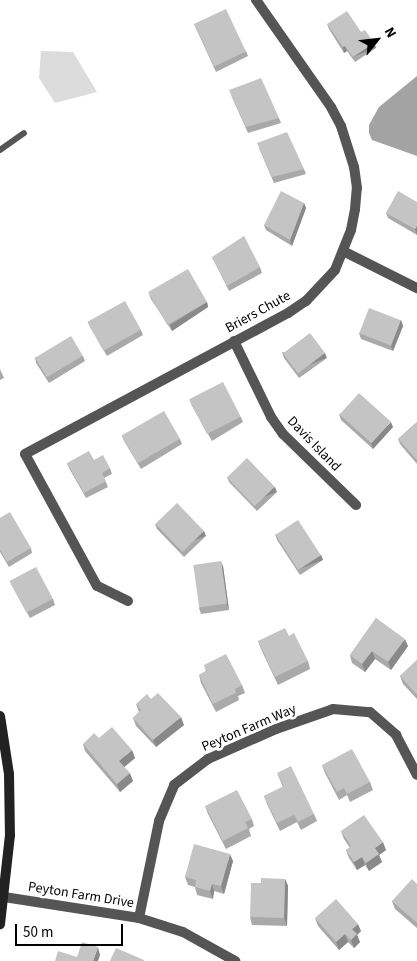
<!DOCTYPE html>
<style>
body{margin:0}
#map{position:relative;width:417px;height:961px;overflow:hidden;background:#fff;font-family:"Source Sans 3",sans-serif}
div>[style]{position:absolute}
.green>*{inset:0;background:#dcdcdc}
.water>*{inset:0;background:#a3a3a3}
.lane>*{height:5.5px;margin:-2.75px;padding:0 2.75px;transform-origin:2.75px;border-radius:2.75px;background:#555}
.street>*{height:10px;margin:-5px;padding:0 5px;transform-origin:5px;border-radius:5px;background:#555}
.secondary>*{height:10px;margin:-5px;padding:0 5px;transform-origin:5px;border-radius:5px;background:#222}
.wall>*{inset:0;background:#a9a9a9}
.shaded-wall>*{inset:0;background:#898989;transform-origin:0 0}
.building>*{inset:0;background:#c4c4c4;transform-origin:0 0}
span{translate:-50% -50%;white-space:nowrap;text-align:center;line-height:1.15;-webkit-text-stroke:5px #fff;paint-order:stroke}
.street-label{font-size:14px;color:#000}
.north{position:absolute;left:352px;top:15px;width:50px;height:50px;-webkit-text-stroke:4px #fff;paint-order:stroke;rotate:61deg;font-size:14px;font-weight:700;line-height:20px;text-align:center;color:#000}
.north::after{content:'';display:block;margin:auto;width:18px;height:22px;background:#000;clip-path:polygon(50% 0,100% 100%,50% 72%,0 100%)}
.scale{position:absolute;left:15px;top:924px;width:108px;height:22px;box-sizing:border-box;border:2px solid #000;border-top:0;padding-left:6px;font-size:15px;line-height:18px;white-space:nowrap;color:#000;-webkit-text-stroke:4px #fff;paint-order:stroke}
</style>
<div id="map">
<div class="green">
<div style="clip-path:polygon(41px 51px,73px 52px,97px 92px,55px 103px,39px 78px)"></div>
</div>
<div class="water">
<div style="clip-path:polygon(417px 76px,417px 156px,372px 140px,369px 133px,369px 125px,379px 107px)"></div>
</div>
<div class="lane">
<div style="left:0;top:150px;width:29px;rotate:-35deg"></div>
</div>
<div class="street">
<div style="left:343px;top:251px;width:83px;rotate:26.6deg"></div>
<div style="left:234px;top:341px;width:85px;rotate:64deg"></div>
<div style="left:271px;top:417px;width:21px;rotate:55deg"></div>
<div style="left:283px;top:434px;width:102px;rotate:44.2deg"></div>
<div style="left:128px;top:601px;width:34px;rotate:-154deg"></div>
<div style="left:97px;top:586px;width:150px;rotate:-118.6deg"></div>
<div style="left:25px;top:454px;width:298px;rotate:-28.2deg"></div>
<div style="left:288px;top:313px;width:22px;rotate:-34deg"></div>
<div style="left:306px;top:301px;width:42px;rotate:-46.9deg"></div>
<div style="left:335px;top:270px;width:43px;rotate:-68.2deg"></div>
<div style="left:351px;top:230px;width:21px;rotate:-79deg"></div>
<div style="left:355px;top:209px;width:21px;rotate:-85deg"></div>
<div style="left:357px;top:188px;width:21px;rotate:-98deg"></div>
<div style="left:354px;top:167px;width:43px;rotate:-107.6deg"></div>
<div style="left:341px;top:126px;width:21px;rotate:-118deg"></div>
<div style="left:331px;top:107px;width:131px;rotate:-125deg"></div>
<div style="left:4px;top:897px;width:137px;rotate:8.8deg"></div>
<div style="left:139px;top:918px;width:46px;rotate:17.7deg"></div>
<div style="left:183px;top:932px;width:60px;rotate:29.1deg"></div>
<div style="left:139px;top:918px;width:99px;rotate:-78.3deg"></div>
<div style="left:159px;top:821px;width:39px;rotate:-67deg"></div>
<div style="left:174px;top:785px;width:43px;rotate:-37.4deg"></div>
<div style="left:208px;top:759px;width:74px;rotate:-23.8deg"></div>
<div style="left:276px;top:729px;width:60px;rotate:-19.3deg"></div>
<div style="left:333px;top:709px;width:37px;rotate:5deg"></div>
<div style="left:370px;top:712px;width:35px;rotate:41deg"></div>
<div style="left:396px;top:735px;width:45px;rotate:62.3deg"></div>
</div>
<div class="secondary">
<div style="left:0;top:716px;width:59px;rotate:81.2deg"></div>
<div style="left:9px;top:774px;width:61px;rotate:89.1deg"></div>
<div style="left:10px;top:835px;width:90px;rotate:96.4deg"></div>
</div>
<div class="wall">
<div style="clip-path:polygon(194px 24px,246px 51px,248px 56px,216px 72px)"></div>
<div style="clip-path:polygon(327px 24px,361px 32px,374px 43px,376px 48px,355px 62px,347px 51px,344px 53px,329px 29px)"></div>
<div style="clip-path:polygon(231px 95px,279px 118px,281px 123px,248px 133px)"></div>
<div style="clip-path:polygon(259px 148px,304px 169px,306px 174px,274px 183px)"></div>
<div style="clip-path:polygon(417px 202px,417px 235px,388px 218px,386px 213px)"></div>
<div style="clip-path:polygon(304px 203px,306px 208px,292px 246px,266px 230px,264px 225px)"></div>
<div style="clip-path:polygon(212px 257px,260px 267px,262px 273px,229px 291px)"></div>
<div style="clip-path:polygon(149px 294px,207px 302px,208px 307px,172px 331px,151px 299px)"></div>
<div style="clip-path:polygon(401px 320px,403px 326px,393px 351px,361px 339px,359px 333px)"></div>
<div style="clip-path:polygon(88px 322px,141px 330px,143px 335px,107px 356px,90px 327px)"></div>
<div style="clip-path:polygon(282px 352px,327px 358px,299px 378px,284px 358px)"></div>
<div style="clip-path:polygon(83px 356px,85px 361px,49px 383px,36px 363px,35px 357px)"></div>
<div style="clip-path:polygon(0 369px,4px 378px,0 380px)"></div>
<div style="clip-path:polygon(190px 401px,241px 417px,243px 422px,212px 441px,192px 406px)"></div>
<div style="clip-path:polygon(339px 414px,393px 427px,373px 449px,341px 420px)"></div>
<div style="clip-path:polygon(417px 422px,417px 464px,400px 444px,398px 439px)"></div>
<div style="clip-path:polygon(122px 436px,180px 439px,182px 444px,141px 469px,124px 441px)"></div>
<div style="clip-path:polygon(94px 460px,110px 468px,112px 474px,104px 478px,108px 487px,86px 498px,69px 468px,67px 463px)"></div>
<div style="clip-path:polygon(227px 477px,277px 492px,257px 511px,229px 482px)"></div>
<div style="clip-path:polygon(0 518px,31px 548px,32px 553px,9px 567px,0 552px)"></div>
<div style="clip-path:polygon(155px 524px,206px 536px,184px 557px,157px 529px)"></div>
<div style="clip-path:polygon(275px 534px,321px 555px,323px 560px,300px 575px,277px 540px)"></div>
<div style="clip-path:polygon(223px 566px,229px 610px,201px 614px,199px 608px)"></div>
<div style="clip-path:polygon(10px 581px,53px 599px,55px 605px,30px 618px,12px 586px)"></div>
<div style="clip-path:polygon(376px 618px,408px 646px,391px 670px,375px 659px,365px 672px,352px 663px,350px 655px)"></div>
<div style="clip-path:polygon(289px 636px,308px 661px,310px 669px,278px 685px,261px 649px,258px 641px)"></div>
<div style="clip-path:polygon(417px 660px,417px 699px,403px 684px,400px 676px)"></div>
<div style="clip-path:polygon(204px 665px,242px 685px,245px 693px,238px 696px,239px 700px,216px 712px,201px 683px,199px 675px,206px 671px)"></div>
<div style="clip-path:polygon(151px 699px,184px 725px,156px 747px,136px 726px,133px 718px,139px 712px,136px 704px)"></div>
<div style="clip-path:polygon(83px 744px,135px 758px,124px 767px,133px 781px,120px 792px,85px 751px)"></div>
<div style="clip-path:polygon(322px 765px,370px 782px,373px 790px,350px 802px,347px 795px,339px 800px,325px 773px)"></div>
<div style="clip-path:polygon(277px 773px,314px 814px,317px 821px,301px 830px,297px 822px,280px 831px,267px 804px,264px 796px,283px 787px)"></div>
<div style="clip-path:polygon(205px 806px,252px 819px,254px 826px,249px 829px,251px 836px,226px 849px,208px 814px)"></div>
<div style="clip-path:polygon(341px 831px,386px 850px,379px 855px,382px 862px,369px 871px,365px 865px,357px 870px,349px 858px,346px 850px,350px 848px,344px 839px)"></div>
<div style="clip-path:polygon(233px 861px,224px 894px,214px 891px,213px 899px,197px 895px,195px 887px,188px 885px,185px 877px)"></div>
<div style="clip-path:polygon(285px 879px,288px 886px,287px 926px,252px 925px,250px 917px,261px 883px)"></div>
<div style="clip-path:polygon(417px 884px,417px 928px,395px 909px,392px 901px)"></div>
<div style="clip-path:polygon(315px 918px,361px 931px,357px 935px,360px 942px,354px 948px,348px 942px,339px 950px,318px 926px)"></div>
</div>
<div class="shaded-wall">
<div style="left:374px;top:43px;width:5px;height:25px;rotate:68deg"></div>
<div style="clip-path:polygon(345px 46px,347px 51px,344px 53px,343px 47px)"></div>
<div style="clip-path:polygon(304px 203px,306px 208px,292px 246px,290px 240px)"></div>
<div style="clip-path:polygon(417px 226px,417px 235px,415px 229px)"></div>
<div style="clip-path:polygon(207px 302px,208px 307px,172px 331px,170px 325px)"></div>
<div style="clip-path:polygon(401px 320px,403px 326px,393px 351px,391px 346px)"></div>
<div style="left:325px;top:353px;width:5px;height:34px;rotate:68deg"></div>
<div style="clip-path:polygon(391px 422px,393px 427px,373px 449px,371px 443px)"></div>
<div style="left:275px;top:487px;width:5px;height:28px;rotate:68deg"></div>
<div style="left:204px;top:531px;width:5px;height:30px;rotate:68deg"></div>
<div style="left:321px;top:555px;width:5px;height:27px;rotate:68deg"></div>
<div style="clip-path:polygon(221px 561px,223px 566px,229px 610px,227px 604px)"></div>
<div style="clip-path:polygon(405px 639px,408px 646px,391px 670px,388px 662px)"></div>
<div style="clip-path:polygon(372px 651px,375px 659px,365px 672px,362px 664px)"></div>
<div style="clip-path:polygon(181px 717px,184px 725px,156px 747px,153px 740px)"></div>
<div style="clip-path:polygon(132px 750px,135px 758px,122px 769px,119px 761px)"></div>
<div style="clip-path:polygon(130px 773px,133px 781px,120px 792px,117px 784px)"></div>
<div style="clip-path:polygon(383px 842px,386px 850px,379px 855px,382px 862px,369px 871px,366px 863px,375px 848px)"></div>
<div style="clip-path:polygon(230px 854px,233px 861px,224px 894px,221px 886px)"></div>
<div style="clip-path:polygon(362px 857px,365px 865px,357px 870px,354px 862px)"></div>
<div style="clip-path:polygon(285px 879px,288px 886px,287px 926px,284px 918px)"></div>
<div style="clip-path:polygon(212px 884px,214px 891px,213px 899px,210px 891px)"></div>
<div style="clip-path:polygon(358px 924px,361px 931px,357px 935px,360px 942px,354px 948px,351px 940px,352px 929px)"></div>
<div style="clip-path:polygon(345px 934px,348px 942px,339px 950px,336px 942px)"></div>
<div style="clip-path:polygon(98px 947px,100px 955px,98px 961px,93px 961px)"></div>
</div>
<div class="building">
<div style="left:226px;top:9px;width:47px;height:35px;rotate:65deg"></div>
<div style="clip-path:polygon(347px 11px,361px 32px,365px 30px,374px 43px,353px 57px,345px 46px,343px 47px,327px 24px)"></div>
<div style="clip-path:polygon(261px 78px,279px 118px,246px 127px,229px 90px)"></div>
<div style="clip-path:polygon(287px 132px,304px 169px,272px 177px,257px 143px)"></div>
<div style="clip-path:polygon(281px 191px,304px 203px,290px 240px,264px 225px)"></div>
<div style="clip-path:polygon(398px 191px,417px 202px,417px 226px,415px 229px,386px 213px)"></div>
<div style="clip-path:polygon(244px 236px,260px 267px,227px 286px,212px 257px)"></div>
<div style="left:188px;top:269px;width:38px;height:46px;rotate:60deg"></div>
<div style="left:125px;top:301px;width:33px;height:43px;rotate:61deg"></div>
<div style="left:369px;top:308px;width:34px;height:27px;rotate:21deg"></div>
<div style="left:310px;top:333px;width:25px;height:34px;rotate:53deg"></div>
<div style="left:71px;top:336px;width:23px;height:42px;rotate:59deg"></div>
<div style="left:223px;top:382px;width:39px;height:38px;rotate:63deg"></div>
<div style="left:359px;top:393px;width:43px;height:29px;rotate:42deg"></div>
<div style="left:164px;top:411px;width:32px;height:49px;rotate:60deg"></div>
<div style="clip-path:polygon(417px 422px,417px 460px,398px 439px)"></div>
<div style="clip-path:polygon(89px 451px,94px 460px,103px 455px,110px 468px,102px 473px,106px 481px,84px 493px,67px 463px)"></div>
<div style="left:247px;top:458px;width:40px;height:28px;rotate:46deg"></div>
<div style="left:177px;top:503px;width:39px;height:30px;rotate:46deg"></div>
<div style="clip-path:polygon(10px 512px,31px 548px,7px 562px,0 550px,0 518px)"></div>
<div style="left:298px;top:520px;width:42px;height:27px;rotate:57deg"></div>
<div style="left:221px;top:561px;width:43px;height:28px;rotate:82deg"></div>
<div style="left:36px;top:567px;width:36px;height:30px;rotate:62deg"></div>
<div style="clip-path:polygon(376px 618px,405px 639px,388px 662px,372px 651px,362px 664px,350px 655px)"></div>
<div style="clip-path:polygon(285px 628px,289px 636px,294px 633px,308px 661px,275px 677px,258px 641px)"></div>
<div style="clip-path:polygon(226px 654px,242px 685px,235px 689px,236px 693px,213px 704px,199px 675px,207px 671px,204px 665px)"></div>
<div style="clip-path:polygon(417px 660px,417px 695px,400px 676px)"></div>
<div style="clip-path:polygon(158px 693px,181px 717px,153px 740px,133px 718px,141px 710px,136px 704px,147px 694px,151px 699px)"></div>
<div style="clip-path:polygon(112px 727px,132px 750px,119px 761px,130px 773px,117px 784px,83px 744px,94px 733px,99px 738px)"></div>
<div style="clip-path:polygon(352px 749px,370px 782px,347px 794px,344px 788px,337px 792px,322px 765px)"></div>
<div style="clip-path:polygon(291px 766px,314px 814px,298px 822px,294px 815px,277px 823px,264px 796px,284px 786px,277px 773px)"></div>
<div style="clip-path:polygon(237px 790px,252px 819px,245px 822px,248px 828px,223px 841px,205px 806px)"></div>
<div style="clip-path:polygon(364px 815px,383px 842px,375px 848px,379px 854px,366px 863px,362px 857px,354px 862px,346px 850px,351px 846px,341px 831px)"></div>
<div style="clip-path:polygon(194px 844px,230px 854px,221px 886px,212px 884px,210px 891px,195px 887px,196px 880px,185px 877px)"></div>
<div style="clip-path:polygon(261px 878px,285px 879px,284px 918px,250px 917px,251px 883px,261px 883px)"></div>
<div style="clip-path:polygon(412px 879px,417px 884px,417px 923px,392px 901px)"></div>
<div style="clip-path:polygon(336px 899px,358px 924px,352px 929px,357px 934px,351px 940px,345px 934px,336px 942px,315px 918px)"></div>
<div style="clip-path:polygon(82px 942px,98px 947px,93px 961px,55px 961px,58px 951px,77px 957px)"></div>
<div style="clip-path:polygon(116px 948px,144px 960px,144px 961px,110px 961px)"></div>
</div>
<div class="street-label">
<span style="left:258px;top:312px;rotate:-29deg">Briers Chute</span>
<span style="left:314px;top:444px;rotate:46deg">Davis Island</span>
<span style="left:249px;top:728px;rotate:-23deg">Peyton Farm Way</span>
<span style="left:81px;top:895px;rotate:9deg">Peyton Farm Drive</span>
</div>
<div class="north">N</div>
<div class="scale">50 m</div>
</div>
